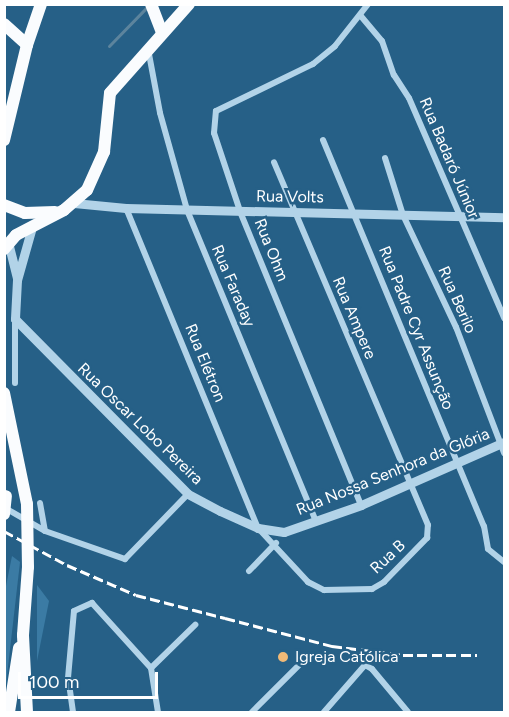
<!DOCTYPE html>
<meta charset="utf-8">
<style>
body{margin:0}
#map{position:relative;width:509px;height:717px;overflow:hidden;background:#266087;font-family:Figtree,sans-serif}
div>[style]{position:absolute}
.green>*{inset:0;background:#3b7ba4}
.stream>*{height:3px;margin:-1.5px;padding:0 1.5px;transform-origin:1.5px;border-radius:1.5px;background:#5c849d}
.minor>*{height:6px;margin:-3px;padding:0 3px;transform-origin:3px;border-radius:3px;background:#b2d3e8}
.tertiary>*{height:9px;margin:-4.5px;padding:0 4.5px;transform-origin:4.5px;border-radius:4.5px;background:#b2d3e8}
.trunk>*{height:12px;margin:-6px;padding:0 6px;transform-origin:6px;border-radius:6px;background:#fafcfe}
.rail>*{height:3px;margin-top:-1.5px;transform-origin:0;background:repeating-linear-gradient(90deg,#fff 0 10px,transparent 0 14.5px)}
.trunk-bridge>*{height:12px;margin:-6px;padding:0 6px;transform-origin:6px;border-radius:6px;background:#fafcfe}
.dots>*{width:16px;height:16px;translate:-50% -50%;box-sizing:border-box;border:3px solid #266087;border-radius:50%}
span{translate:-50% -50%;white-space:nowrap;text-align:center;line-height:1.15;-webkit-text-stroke:5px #266087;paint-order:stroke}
.street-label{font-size:16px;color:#fff}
.poi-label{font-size:16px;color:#fff}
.left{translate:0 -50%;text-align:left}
.frame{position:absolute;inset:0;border:6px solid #fff;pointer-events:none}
.scale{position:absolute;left:18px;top:672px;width:140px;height:27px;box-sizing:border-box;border:3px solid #fff;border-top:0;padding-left:8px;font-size:18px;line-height:21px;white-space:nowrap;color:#fff;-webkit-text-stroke:4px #266087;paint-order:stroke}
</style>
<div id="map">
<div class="green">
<div style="clip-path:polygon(12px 556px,20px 562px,5px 693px,5px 591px)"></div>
<div style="clip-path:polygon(37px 585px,49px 601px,37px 661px)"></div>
</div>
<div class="stream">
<div style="left:109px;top:46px;width:56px;rotate:-45.7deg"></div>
</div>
<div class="minor">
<div style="left:360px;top:15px;width:34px;rotate:50deg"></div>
<div style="left:382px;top:41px;width:36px;rotate:71deg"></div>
<div style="left:394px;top:75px;width:27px;rotate:57deg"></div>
<div style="left:409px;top:98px;width:240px;rotate:66.6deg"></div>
<div style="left:149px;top:54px;width:60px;rotate:79.4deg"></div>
<div style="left:160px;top:113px;width:101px;rotate:74.4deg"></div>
<div style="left:187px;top:210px;width:337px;rotate:67.5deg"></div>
<div style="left:323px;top:140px;width:418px;rotate:67.4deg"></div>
<div style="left:484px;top:526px;width:23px;rotate:80deg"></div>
<div style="left:488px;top:549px;width:21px;rotate:39deg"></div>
<div style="left:385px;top:158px;width:60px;rotate:72.5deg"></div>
<div style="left:403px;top:215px;width:124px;rotate:64.7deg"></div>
<div style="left:456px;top:327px;width:135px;rotate:69.1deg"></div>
<div style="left:126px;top:208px;width:346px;rotate:67.6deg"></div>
<div style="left:258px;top:528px;width:74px;rotate:47.2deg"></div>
<div style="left:308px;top:582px;width:18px;rotate:27deg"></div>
<div style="left:324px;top:590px;width:48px;rotate:-1.2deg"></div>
<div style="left:372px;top:589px;width:14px;rotate:-30deg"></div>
<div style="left:384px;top:582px;width:62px;rotate:-45.7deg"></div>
<div style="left:427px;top:538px;width:13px;rotate:-86deg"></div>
<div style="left:428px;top:525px;width:394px;rotate:-113deg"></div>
<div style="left:15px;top:319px;width:64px;rotate:90deg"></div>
<div style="left:40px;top:503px;width:28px;rotate:80deg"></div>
<div style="left:361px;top:505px;width:318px;rotate:-112.4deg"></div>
<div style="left:240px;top:211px;width:82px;rotate:-108.4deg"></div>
<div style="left:214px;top:133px;width:22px;rotate:-85deg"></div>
<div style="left:216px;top:111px;width:108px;rotate:-25.9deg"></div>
<div style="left:313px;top:64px;width:28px;rotate:-39deg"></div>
<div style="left:335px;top:46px;width:53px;rotate:-51.8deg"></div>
<div style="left:5px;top:508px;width:46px;rotate:29.9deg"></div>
<div style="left:45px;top:531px;width:85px;rotate:19.3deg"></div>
<div style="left:125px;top:559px;width:91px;rotate:-45.9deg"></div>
<div style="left:249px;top:571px;width:39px;rotate:-46deg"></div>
<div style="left:151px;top:668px;width:62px;rotate:-44.3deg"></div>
<div style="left:73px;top:712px;width:34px;rotate:-98deg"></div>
<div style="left:68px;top:678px;width:67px;rotate:-84.9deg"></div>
<div style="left:74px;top:611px;width:20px;rotate:-24deg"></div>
<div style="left:92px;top:603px;width:88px;rotate:47.8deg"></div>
<div style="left:151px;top:668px;width:45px;rotate:81deg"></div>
<div style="left:252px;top:712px;width:71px;rotate:-45deg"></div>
<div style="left:324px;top:712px;width:62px;rotate:-48.9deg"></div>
<div style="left:365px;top:665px;width:8px;rotate:30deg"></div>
<div style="left:372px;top:669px;width:56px;rotate:50.1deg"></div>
</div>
<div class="tertiary">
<div style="left:74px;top:203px;width:52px;rotate:5.5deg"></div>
<div style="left:126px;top:208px;width:378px;rotate:1.4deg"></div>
<div style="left:32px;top:227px;width:55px;rotate:105.8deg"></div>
<div style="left:17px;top:280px;width:39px;rotate:93deg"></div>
<div style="left:15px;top:319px;width:246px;rotate:45.3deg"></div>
<div style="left:188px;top:494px;width:36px;rotate:28deg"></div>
<div style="left:220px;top:511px;width:42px;rotate:24.1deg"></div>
<div style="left:258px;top:528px;width:26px;rotate:9deg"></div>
<div style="left:284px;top:532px;width:82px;rotate:-19.3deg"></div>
<div style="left:361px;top:505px;width:156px;rotate:-23.8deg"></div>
<div style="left:8px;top:242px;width:37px;rotate:76deg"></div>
</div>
<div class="trunk">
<div style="left:151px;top:4px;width:31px;rotate:69deg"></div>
<div style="left:4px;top:24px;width:31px;rotate:42deg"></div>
<div style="left:27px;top:45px;width:98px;rotate:103.6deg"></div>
<div style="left:27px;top:45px;width:43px;rotate:-71.1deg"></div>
<div style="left:4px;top:205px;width:22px;rotate:21deg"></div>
<div style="left:25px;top:213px;width:30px;rotate:-2deg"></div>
<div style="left:4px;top:249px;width:18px;rotate:-49deg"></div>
<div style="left:16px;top:235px;width:54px;rotate:-27.5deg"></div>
<div style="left:64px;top:210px;width:30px;rotate:-41deg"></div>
<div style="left:87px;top:190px;width:42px;rotate:-65.9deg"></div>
<div style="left:104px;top:152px;width:59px;rotate:-84.2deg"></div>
<div style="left:110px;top:93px;width:119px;rotate:-48.4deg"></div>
<div style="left:4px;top:393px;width:113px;rotate:78.3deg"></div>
<div style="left:9px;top:712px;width:65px;rotate:-81.1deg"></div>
<div style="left:27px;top:712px;width:77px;rotate:-93deg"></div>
<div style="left:23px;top:635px;width:68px;rotate:-85.8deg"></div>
</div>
<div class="rail">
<div style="left:4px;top:531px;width:72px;rotate:28.4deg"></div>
<div style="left:67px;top:565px;width:75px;rotate:23.5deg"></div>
<div style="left:136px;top:595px;width:92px;rotate:14.5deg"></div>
<div style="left:225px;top:618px;width:111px;rotate:14.7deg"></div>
<div style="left:332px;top:646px;width:72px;rotate:7.2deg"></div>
<div style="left:403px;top:655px;width:74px"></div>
</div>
<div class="trunk-bridge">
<div style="left:27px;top:504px;width:63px;rotate:89.1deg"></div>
<div style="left:4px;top:514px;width:18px;rotate:-84deg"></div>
</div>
<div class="dots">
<div style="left:283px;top:657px;background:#f1ba77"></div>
</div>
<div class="street-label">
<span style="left:449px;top:158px;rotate:67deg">Rua Badaró Júnior</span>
<span style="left:290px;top:197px;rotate:1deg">Rua Volts</span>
<span style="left:271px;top:250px;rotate:68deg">Rua Ohm</span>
<span style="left:233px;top:286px;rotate:67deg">Rua Faraday</span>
<span style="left:457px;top:300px;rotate:66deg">Rua Berilo</span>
<span style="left:354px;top:318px;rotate:67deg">Rua Ampere</span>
<span style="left:416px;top:328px;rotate:68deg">Rua Padre Cyr Assunção</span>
<span style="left:205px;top:363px;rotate:68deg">Rua Elétron</span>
<span style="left:140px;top:424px;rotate:44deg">Rua Oscar Lobo Pereira</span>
<span style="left:393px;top:472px;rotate:-22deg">Rua Nossa Senhora da Glória</span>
<span style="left:388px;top:557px;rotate:-43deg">Rua B</span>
</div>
<div class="poi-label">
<span class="left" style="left:295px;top:657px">Igreja Católica</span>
</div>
<div class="frame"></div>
<div class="scale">100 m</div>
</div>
